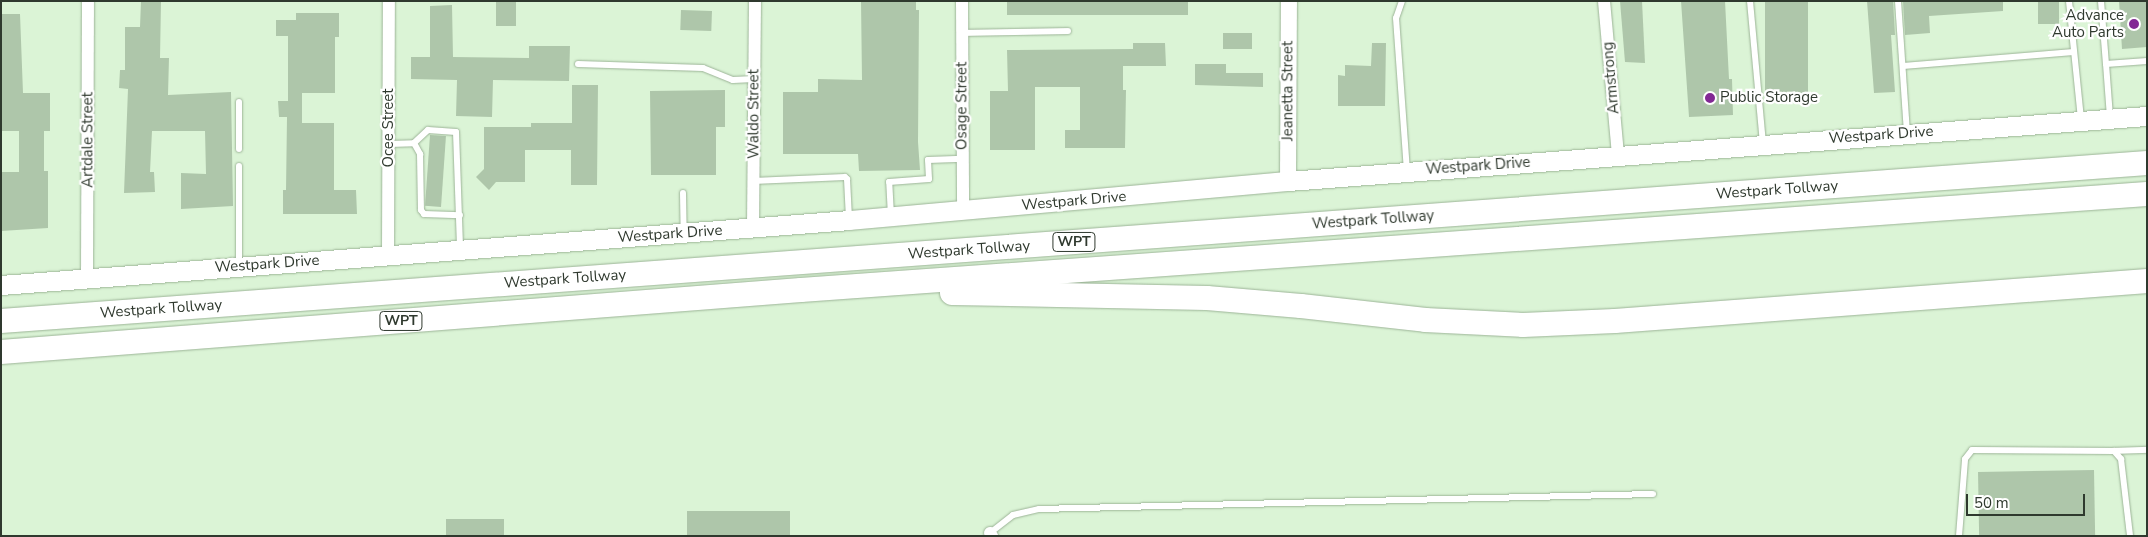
<!DOCTYPE html>
<style>
body{margin:0}
#map{position:relative;width:2148px;height:537px;overflow:hidden;background:#dbf4d6;font-family:"Nunito Sans",sans-serif}
div>[style]{position:absolute}
.building>*{inset:0;background:#aec6aa;transform-origin:0 0}
.roads{filter:drop-shadow(0 0 1px #9cb497) drop-shadow(0 0 1px #9cb497)}
.service>*{height:6px;margin:-3px;padding:0 3px;transform-origin:3px;border-radius:3px;background:#fff}
.minor>*{height:12px;margin:-6px;padding:0 6px;transform-origin:6px;border-radius:6px;background:#fff}
.tertiary>*{height:16px;margin:-8px;padding:0 8px;transform-origin:8px;border-radius:8px;background:#fff}
.secondary>*{height:19px;margin:-9.5px;padding:0 9.5px;transform-origin:9.5px;border-radius:9.5px;background:#fff}
.motorway>*{height:24px;margin:-12px;padding:0 12px;transform-origin:12px;border-radius:12px;background:#fff}
.dots>*{width:14px;height:14px;translate:-50% -50%;box-sizing:border-box;border:2px solid #fff;border-radius:50%}
span{translate:-50% -50%;white-space:nowrap;text-align:center;line-height:1.15;-webkit-text-stroke:4.5px #fff;paint-order:stroke}
.shield-label span{padding:1px 4px;background:#fff;border:1px solid;border-radius:4px;-webkit-text-stroke-width:0}
.shield-label{font-size:14px;color:#2f392e;font-weight:700}
.poi-label{font-size:15px;color:#2f392e}
.right{translate:-100% -50%;text-align:right}
.left{translate:0 -50%;text-align:left}
.street-label{font-size:15px;color:#2f392e}
.frame{position:absolute;inset:0;border:2px solid #2f392e;pointer-events:none}
.scale{position:absolute;left:1966px;top:494px;width:119px;height:22px;box-sizing:border-box;border:2px solid #2f392e;border-top:0;padding-left:6px;font-size:15px;line-height:18px;white-space:nowrap;color:#2f392e;-webkit-text-stroke:4px #fff;paint-order:stroke}
</style>
<div id="map">
<div class="building">
<div style="clip-path:polygon(141px 1px,161px 1px,160px 58px,169px 58px,168px 95px,231px 92px,233px 206px,181px 209px,181px 173px,206px 174px,205px 131px,152px 131px,150px 172px,154px 172px,155px 192px,124px 193px,128px 89px,119px 88px,120px 70px,125px 70px,125px 27px,140px 27px)"></div>
<div style="left:496px;top:1px;width:20px;height:25px"></div>
<div style="clip-path:polygon(861px 1px,916px 1px,916px 10px,919px 10px,918px 142px,920px 170px,859px 171px,858px 154px,783px 154px,783px 92px,818px 92px,818px 79px,862px 80px)"></div>
<div style="left:1007px;top:1px;width:181px;height:14px"></div>
<div style="clip-path:polygon(1620px 1px,1642px 1px,1645px 63px,1625px 62px)"></div>
<div style="clip-path:polygon(1681px 1px,1725px 1px,1729px 79px,1732px 79px,1733px 115px,1689px 117px)"></div>
<div style="left:1765px;top:1px;width:43px;height:95px"></div>
<div style="clip-path:polygon(1867px 1px,1893px 1px,1895px 35px,1891px 35px,1895px 92px,1874px 93px)"></div>
<div style="clip-path:polygon(1903px 1px,2003px 1px,2003px 11px,1929px 16px,1930px 33px,1905px 35px)"></div>
<div style="left:2038px;top:1px;width:21px;height:23px"></div>
<div style="clip-path:polygon(2119px 1px,2147px 1px,2147px 47px,2122px 49px)"></div>
<div style="clip-path:polygon(452px 5px,453px 57px,529px 58px,529px 46px,570px 46px,569px 81px,493px 80px,492px 117px,456px 116px,457px 80px,411px 79px,411px 57px,430px 57px,430px 6px)"></div>
<div style="left:681px;top:10px;width:31px;height:20px;rotate:2deg"></div>
<div style="clip-path:polygon(296px 13px,339px 13px,339px 37px,335px 37px,335px 93px,302px 93px,302px 123px,334px 123px,334px 190px,356px 190px,357px 214px,283px 214px,283px 190px,286px 190px,287px 117px,279px 117px,278px 101px,288px 101px,288px 36px,276px 36px,276px 20px,296px 20px)"></div>
<div style="clip-path:polygon(1px 14px,20px 14px,23px 93px,50px 93px,50px 131px,44px 131px,44px 171px,48px 171px,48px 228px,1px 231px,1px 172px,19px 172px,19px 131px,1px 131px)"></div>
<div style="left:1252px;top:33px;width:16px;height:29px;rotate:90deg"></div>
<div style="clip-path:polygon(1133px 43px,1165px 43px,1166px 66px,1123px 66px,1123px 90px,1126px 90px,1125px 148px,1065px 148px,1065px 130px,1080px 130px,1080px 87px,1035px 87px,1035px 150px,990px 150px,990px 91px,1008px 91px,1007px 50px,1133px 49px)"></div>
<div style="clip-path:polygon(1372px 43px,1386px 43px,1385px 106px,1338px 106px,1338px 75px,1345px 76px,1345px 65px,1371px 66px)"></div>
<div style="clip-path:polygon(1195px 64px,1226px 64px,1226px 73px,1263px 73px,1263px 87px,1195px 85px)"></div>
<div style="clip-path:polygon(572px 85px,598px 85px,597px 185px,571px 185px,571px 150px,525px 150px,525px 182px,496px 182px,489px 190px,476px 177px,484px 169px,484px 127px,531px 127px,531px 123px,572px 123px)"></div>
<div style="clip-path:polygon(725px 90px,725px 127px,716px 127px,716px 175px,651px 175px,650px 91px)"></div>
<div style="left:430px;top:135px;width:16px;height:71px;rotate:4deg"></div>
<div style="left:2094px;top:470px;width:66px;height:116px;rotate:89deg"></div>
<div style="left:687px;top:511px;width:103px;height:25px"></div>
<div style="left:446px;top:519px;width:58px;height:17px"></div>
</div>
<div class="roads">
<div class="service">
<div style="left:1402px;top:1px;width:18px;rotate:109deg"></div>
<div style="left:1396px;top:18px;width:153px;rotate:85.9deg"></div>
<div style="left:1750px;top:1px;width:143px;rotate:84.8deg"></div>
<div style="left:1898px;top:1px;width:131px;rotate:86.1deg"></div>
<div style="left:2069px;top:1px;width:119px;rotate:84.2deg"></div>
<div style="left:2101px;top:1px;width:63px;rotate:85.5deg"></div>
<div style="left:962px;top:33px;width:106px;rotate:-1.1deg"></div>
<div style="left:578px;top:64px;width:125px;rotate:1.8deg"></div>
<div style="left:703px;top:68px;width:32px;rotate:22deg"></div>
<div style="left:733px;top:80px;width:21px;rotate:-3deg"></div>
<div style="left:1903px;top:66px;width:171px;rotate:-4.7deg"></div>
<div style="left:2110px;top:117px;width:53px;rotate:-94.3deg"></div>
<div style="left:2106px;top:64px;width:41px;rotate:-4.2deg"></div>
<div style="left:414px;top:143px;width:13px;rotate:61deg"></div>
<div style="left:420px;top:154px;width:56px;rotate:89deg"></div>
<div style="left:421px;top:210px;width:5px;rotate:53deg"></div>
<div style="left:424px;top:214px;width:36px;rotate:2deg"></div>
<div style="left:389px;top:144px;width:25px;rotate:-2deg"></div>
<div style="left:414px;top:143px;width:19px;rotate:-43deg"></div>
<div style="left:428px;top:130px;width:28px;rotate:4deg"></div>
<div style="left:456px;top:132px;width:117px;rotate:88deg"></div>
<div style="left:239px;top:149px;width:47px;rotate:-90deg"></div>
<div style="left:239px;top:166px;width:99px;rotate:90deg"></div>
<div style="left:753px;top:181px;width:92px;rotate:-2.5deg"></div>
<div style="left:845px;top:177px;width:3px;rotate:45deg"></div>
<div style="left:847px;top:179px;width:40px;rotate:87.1deg"></div>
<div style="left:683px;top:193px;width:39px;rotate:89deg"></div>
<div style="left:891px;top:216px;width:34px;rotate:-93deg"></div>
<div style="left:889px;top:182px;width:40px;rotate:-4.3deg"></div>
<div style="left:929px;top:179px;width:19px;rotate:-93deg"></div>
<div style="left:928px;top:160px;width:35px;rotate:-2deg"></div>
<div style="left:2114px;top:451px;width:33px;rotate:-2deg"></div>
<div style="left:990px;top:533px;width:29px;rotate:-38deg"></div>
<div style="left:1013px;top:515px;width:27px;rotate:-13deg"></div>
<div style="left:1039px;top:509px;width:614px;rotate:-1.4deg"></div>
<div style="left:1959px;top:536px;width:77px;rotate:-85.5deg"></div>
<div style="left:1965px;top:459px;width:11px;rotate:-52deg"></div>
<div style="left:1972px;top:450px;width:142px;rotate:0.4deg"></div>
<div style="left:2114px;top:451px;width:11px;rotate:49deg"></div>
<div style="left:2121px;top:459px;width:78px;rotate:83.3deg"></div>
</div>
<div class="minor">
<div style="left:962px;top:1px;width:210px;rotate:89.7deg"></div>
<div style="left:1604px;top:1px;width:155px;rotate:84.8deg"></div>
<div style="left:753px;top:228px;width:227px;rotate:-89.5deg"></div>
<div style="left:388px;top:255px;width:254px;rotate:-89.8deg"></div>
<div style="left:87px;top:278px;width:277px;rotate:-89.8deg"></div>
<div style="left:990px;top:533px;width:4px;rotate:56deg"></div>
</div>
<div class="tertiary">
<div style="left:1288px;top:181px;width:180px;rotate:-89.7deg"></div>
</div>
<div class="secondary">
<div style="left:1px;top:285px;width:850px;rotate:-4.38deg"></div>
<div style="left:849px;top:220px;width:441px;rotate:-5.1deg"></div>
<div style="left:1288px;top:181px;width:861px;rotate:-4.33deg"></div>
</div>
<div class="motorway">
<div style="left:952px;top:293px;width:255px;rotate:1.1deg"></div>
<div style="left:1207px;top:298px;width:94px;rotate:4.9deg"></div>
<div style="left:1301px;top:306px;width:125px;rotate:6.4deg"></div>
<div style="left:1425px;top:320px;width:98px;rotate:2.9deg"></div>
<div style="left:1523px;top:325px;width:92px;rotate:-2.5deg"></div>
<div style="left:1615px;top:321px;width:534px;rotate:-4.3deg"></div>
<div style="left:1px;top:321px;width:2152px;rotate:-4.21deg"></div>
<div style="left:1px;top:352px;width:802px;rotate:-4.43deg"></div>
<div style="left:801px;top:290px;width:1349px;rotate:-4.08deg"></div>
</div>
</div>
<div class="dots">
<div style="left:2134px;top:24px;background:#822894"></div>
<div style="left:1710px;top:98px;background:#822894"></div>
</div>
<div class="shield-label">
<span style="left:1074px;top:242px">WPT</span>
<span style="left:401px;top:321px">WPT</span>
</div>
<div class="poi-label">
<span class="right" style="left:2124px;top:24px">Advance<br>Auto Parts</span>
<span class="left" style="left:1720px;top:98px">Public Storage</span>
</div>
<div class="street-label">
<span style="left:1611px;top:78px;rotate:-95deg">Armstrong</span>
<span style="left:1288px;top:91px;rotate:-90deg">Jeanetta Street</span>
<span style="left:962px;top:106px;rotate:-90deg">Osage Street</span>
<span style="left:754px;top:114px;rotate:-90deg">Waldo Street</span>
<span style="left:389px;top:128px;rotate:-90deg">Ocee Street</span>
<span style="left:1881px;top:135px;rotate:-4deg">Westpark Drive</span>
<span style="left:88px;top:140px;rotate:-90deg">Artdale Street</span>
<span style="left:1478px;top:166px;rotate:-4deg">Westpark Drive</span>
<span style="left:1777px;top:190px;rotate:-4deg">Westpark Tollway</span>
<span style="left:1074px;top:201px;rotate:-5deg">Westpark Drive</span>
<span style="left:1373px;top:220px;rotate:-4deg">Westpark Tollway</span>
<span style="left:670px;top:234px;rotate:-4deg">Westpark Drive</span>
<span style="left:969px;top:250px;rotate:-4deg">Westpark Tollway</span>
<span style="left:267px;top:264px;rotate:-4deg">Westpark Drive</span>
<span style="left:565px;top:279px;rotate:-4deg">Westpark Tollway</span>
<span style="left:161px;top:309px;rotate:-4deg">Westpark Tollway</span>
</div>
<div class="frame"></div>
<div class="scale">50 m</div>
</div>
